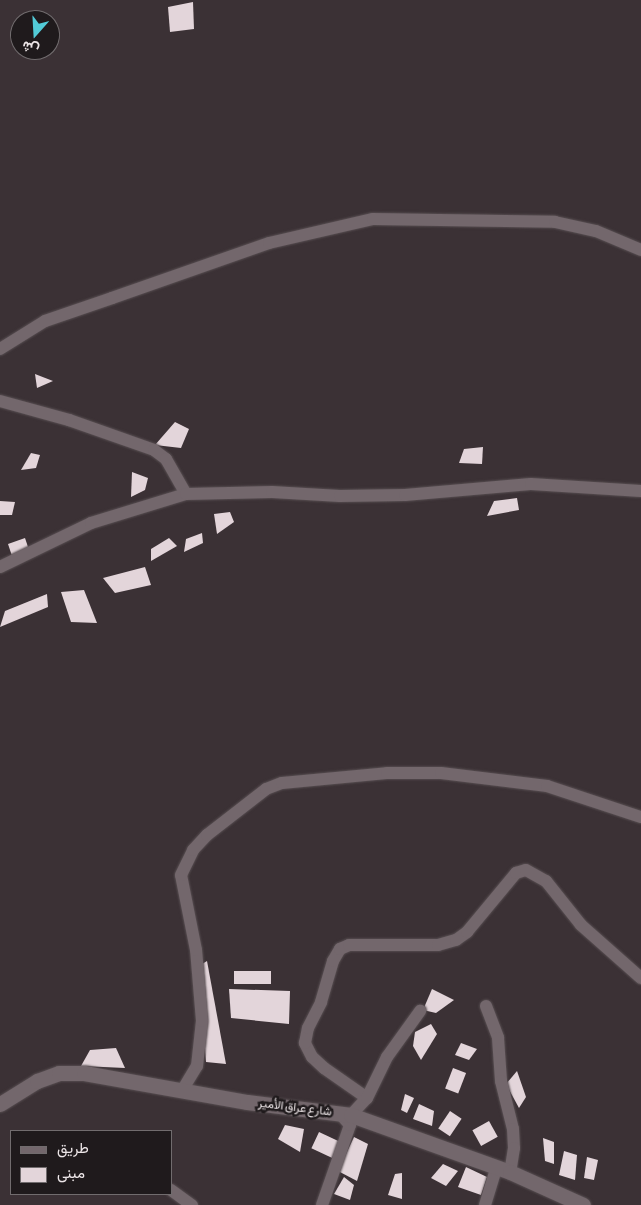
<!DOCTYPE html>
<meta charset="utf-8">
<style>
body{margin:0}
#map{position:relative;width:641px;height:1205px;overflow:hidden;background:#3b3135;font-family:"Asap Condensed",Vazirmatn,sans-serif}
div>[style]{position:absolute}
.building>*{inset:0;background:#e3d5da;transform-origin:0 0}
.roads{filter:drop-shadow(0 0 1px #574e51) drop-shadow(0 0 1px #574e51)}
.street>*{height:12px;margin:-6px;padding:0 6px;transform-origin:6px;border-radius:6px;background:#73676c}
.secondary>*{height:15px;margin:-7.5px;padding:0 7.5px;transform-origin:7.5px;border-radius:7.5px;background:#73676c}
span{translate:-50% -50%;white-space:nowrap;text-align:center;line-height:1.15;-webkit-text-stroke:5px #1f1a1c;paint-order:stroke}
.street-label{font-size:12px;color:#ede6e8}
.legend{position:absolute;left:10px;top:1130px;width:162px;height:65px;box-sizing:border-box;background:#1f1a1c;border:1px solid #716c6e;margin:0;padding:6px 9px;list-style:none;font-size:15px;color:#ede6e8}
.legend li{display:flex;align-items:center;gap:10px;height:25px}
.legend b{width:25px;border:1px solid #716c6e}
.north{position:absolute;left:10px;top:10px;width:50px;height:50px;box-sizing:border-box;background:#1f1a1c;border:1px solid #716c6e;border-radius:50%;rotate:199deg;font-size:14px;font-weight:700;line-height:20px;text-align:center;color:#ede6e8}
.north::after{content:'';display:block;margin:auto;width:18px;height:22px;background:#52cbd7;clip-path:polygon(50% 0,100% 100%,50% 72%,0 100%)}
</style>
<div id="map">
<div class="building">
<div style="clip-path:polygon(193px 2px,194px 29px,170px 32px,168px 7px)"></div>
<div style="clip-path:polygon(35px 374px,53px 381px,37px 388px)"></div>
<div style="clip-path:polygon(175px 422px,189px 429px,181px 448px,155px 445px)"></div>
<div style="clip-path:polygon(483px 447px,482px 464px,459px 463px,464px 449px)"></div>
<div style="clip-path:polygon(31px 453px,40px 455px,36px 468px,21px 470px)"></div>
<div style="clip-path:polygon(132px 472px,148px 478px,145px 490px,131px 497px)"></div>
<div style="clip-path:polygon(517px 498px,519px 510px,487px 516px,494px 501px)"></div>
<div style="clip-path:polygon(0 501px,15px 502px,12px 515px,0 515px)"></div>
<div style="clip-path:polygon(230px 512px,234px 522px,217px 534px,214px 514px)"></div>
<div style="clip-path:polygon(202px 533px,203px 543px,184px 552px,186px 539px)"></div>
<div style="clip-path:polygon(25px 538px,29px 550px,13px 559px,8px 544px)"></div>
<div style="clip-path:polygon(169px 538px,177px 546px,151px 561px,151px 549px)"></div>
<div style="clip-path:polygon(145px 567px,151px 585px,115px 593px,103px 578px)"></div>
<div style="clip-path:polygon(84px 590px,97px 623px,71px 622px,61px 592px)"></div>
<div style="clip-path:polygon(47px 594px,48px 607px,0 627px,5px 611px)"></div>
<div style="clip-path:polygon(207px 961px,226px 1064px,206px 1062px,199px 966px)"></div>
<div style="left:234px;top:971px;width:37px;height:13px"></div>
<div style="clip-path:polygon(229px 989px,290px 991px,289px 1024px,231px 1018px)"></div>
<div style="clip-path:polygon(432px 989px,454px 1000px,436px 1013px,423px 1010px)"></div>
<div style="clip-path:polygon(431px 1024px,437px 1034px,421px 1060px,413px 1046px,415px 1032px)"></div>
<div style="clip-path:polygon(461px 1043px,477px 1049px,469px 1060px,455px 1055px)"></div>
<div style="clip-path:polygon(116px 1048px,125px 1068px,81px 1066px,90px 1050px)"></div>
<div style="left:453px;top:1068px;width:14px;height:22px;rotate:21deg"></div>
<div style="clip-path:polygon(517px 1071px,526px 1097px,519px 1108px,506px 1084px)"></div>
<div style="clip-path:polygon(405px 1094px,414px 1098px,407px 1113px,401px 1110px)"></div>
<div style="clip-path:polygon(419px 1104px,434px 1111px,432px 1126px,413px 1119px)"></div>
<div style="left:450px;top:1111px;width:14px;height:21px;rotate:34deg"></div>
<div style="left:489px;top:1121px;width:18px;height:19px;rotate:61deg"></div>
<div style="clip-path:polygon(285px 1125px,304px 1129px,300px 1152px,278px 1139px)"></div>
<div style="left:319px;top:1132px;width:23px;height:18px;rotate:25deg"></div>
<div style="clip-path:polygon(354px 1137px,368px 1144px,357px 1181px,338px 1171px)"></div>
<div style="clip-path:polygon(543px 1138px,554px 1142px,554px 1164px,545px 1161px)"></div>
<div style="clip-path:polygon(564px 1151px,577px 1155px,575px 1180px,559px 1175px)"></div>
<div style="clip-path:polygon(587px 1157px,598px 1160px,594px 1180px,584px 1178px)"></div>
<div style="clip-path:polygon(443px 1164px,458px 1171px,446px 1186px,431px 1178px)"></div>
<div style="clip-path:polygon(466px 1167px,487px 1177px,481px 1195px,458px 1187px)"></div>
<div style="clip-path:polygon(402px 1173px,402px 1199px,388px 1195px,395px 1174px)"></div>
<div style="clip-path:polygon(344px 1177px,354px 1185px,350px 1200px,334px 1194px)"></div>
</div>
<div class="roads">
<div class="street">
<div style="left:0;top:349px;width:53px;rotate:-31.9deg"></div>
<div style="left:45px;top:321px;width:71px;rotate:-18.9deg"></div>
<div style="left:112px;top:298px;width:166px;rotate:-19.3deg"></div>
<div style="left:269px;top:243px;width:107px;rotate:-13deg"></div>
<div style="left:373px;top:219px;width:182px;rotate:0.9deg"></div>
<div style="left:555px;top:222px;width:42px;rotate:12.4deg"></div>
<div style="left:596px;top:231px;width:49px;rotate:22.9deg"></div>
<div style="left:0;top:401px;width:72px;rotate:15.4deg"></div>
<div style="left:69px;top:420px;width:90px;rotate:19.4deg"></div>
<div style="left:154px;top:450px;width:15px;rotate:37deg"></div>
<div style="left:166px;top:459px;width:40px;rotate:60.3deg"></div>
<div style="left:0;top:567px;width:101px;rotate:-25.8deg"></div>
<div style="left:91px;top:523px;width:99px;rotate:-17deg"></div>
<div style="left:186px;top:494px;width:86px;rotate:-1.3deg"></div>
<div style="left:272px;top:492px;width:68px;rotate:3.4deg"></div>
<div style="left:340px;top:496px;width:65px;rotate:-0.9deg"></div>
<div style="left:405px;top:495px;width:126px;rotate:-5deg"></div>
<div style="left:531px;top:484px;width:110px;rotate:3.6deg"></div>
<div style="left:486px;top:1006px;width:34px;rotate:69deg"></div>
<div style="left:498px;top:1038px;width:43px;rotate:86deg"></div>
<div style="left:501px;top:1081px;width:49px;rotate:76deg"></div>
<div style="left:513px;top:1129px;width:19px;rotate:87deg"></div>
<div style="left:514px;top:1148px;width:24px;rotate:99deg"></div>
<div style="left:183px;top:1089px;width:27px;rotate:-59deg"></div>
<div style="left:197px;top:1066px;width:45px;rotate:-83.7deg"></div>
<div style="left:202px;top:1021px;width:71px;rotate:-94.8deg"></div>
<div style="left:196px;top:950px;width:76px;rotate:-101.3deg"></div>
<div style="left:181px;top:875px;width:28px;rotate:-64deg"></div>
<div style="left:193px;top:850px;width:21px;rotate:-47deg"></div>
<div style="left:207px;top:835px;width:75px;rotate:-37.9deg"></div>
<div style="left:266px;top:789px;width:17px;rotate:-21deg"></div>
<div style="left:282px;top:783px;width:105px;rotate:-5.4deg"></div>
<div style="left:387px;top:773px;width:54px"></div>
<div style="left:441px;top:773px;width:107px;rotate:7deg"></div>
<div style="left:547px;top:786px;width:99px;rotate:18.3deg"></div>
<div style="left:367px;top:1098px;width:52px;rotate:-145.1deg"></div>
<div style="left:324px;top:1068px;width:16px;rotate:-137deg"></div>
<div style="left:312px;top:1057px;width:16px;rotate:-117deg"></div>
<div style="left:305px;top:1043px;width:15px;rotate:-79deg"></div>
<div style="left:308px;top:1028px;width:29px;rotate:-63deg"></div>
<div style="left:321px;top:1002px;width:43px;rotate:-73.7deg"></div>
<div style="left:333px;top:961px;width:14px;rotate:-60deg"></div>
<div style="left:340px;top:949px;width:10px;rotate:-24deg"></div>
<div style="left:349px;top:945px;width:89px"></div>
<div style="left:438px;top:945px;width:19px;rotate:-16deg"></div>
<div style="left:456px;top:940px;width:14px;rotate:-36deg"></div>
<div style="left:467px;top:932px;width:77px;rotate:-50.3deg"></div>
<div style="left:516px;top:873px;width:10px;rotate:-17deg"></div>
<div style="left:526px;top:870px;width:23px;rotate:29deg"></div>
<div style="left:546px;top:881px;width:56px;rotate:51.5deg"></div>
<div style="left:581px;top:925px;width:80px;rotate:41.5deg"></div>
<div style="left:351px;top:1115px;width:23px;rotate:-47deg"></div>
<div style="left:367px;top:1098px;width:46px;rotate:-64deg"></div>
<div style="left:387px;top:1057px;width:57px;rotate:-54.3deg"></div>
<div style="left:171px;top:1190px;width:26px;rotate:36deg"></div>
<div style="left:322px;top:1205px;width:85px;rotate:-70.7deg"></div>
<div style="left:350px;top:1125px;width:15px;rotate:-132deg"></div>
<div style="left:485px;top:1205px;width:39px;rotate:-73deg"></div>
</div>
<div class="secondary">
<div style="left:0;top:1104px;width:44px;rotate:-31.9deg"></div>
<div style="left:37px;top:1081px;width:23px;rotate:-20deg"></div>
<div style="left:59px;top:1073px;width:25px"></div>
<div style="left:84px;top:1073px;width:166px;rotate:10.1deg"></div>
<div style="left:247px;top:1102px;width:105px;rotate:7.1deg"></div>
<div style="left:351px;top:1115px;width:169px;rotate:19.7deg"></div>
<div style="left:510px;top:1172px;width:80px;rotate:24.3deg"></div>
</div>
</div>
<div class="street-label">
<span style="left:295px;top:1108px;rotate:7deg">شارع عراق الأمير</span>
</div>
<ul class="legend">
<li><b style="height:6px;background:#73676c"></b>طريق</li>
<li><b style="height:14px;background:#e3d5da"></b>مبنى</li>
</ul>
<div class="north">ش</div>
</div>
